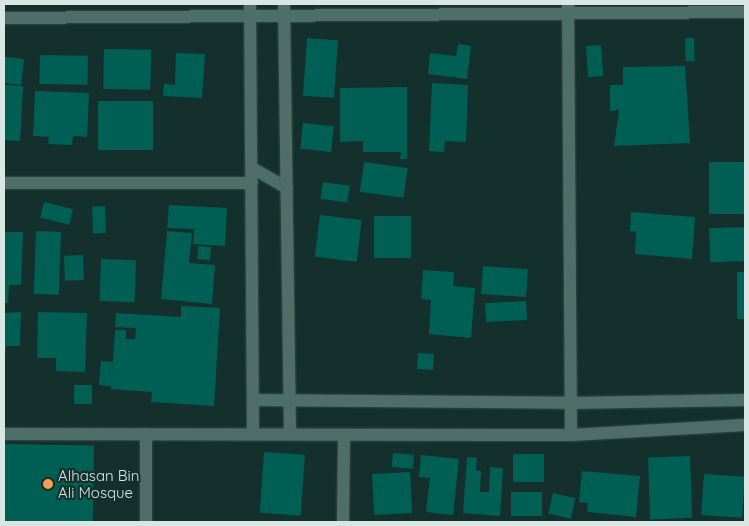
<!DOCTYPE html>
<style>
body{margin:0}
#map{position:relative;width:749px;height:526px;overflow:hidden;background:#13302c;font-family:Quicksand,sans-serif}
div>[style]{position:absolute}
.building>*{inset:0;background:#005f55;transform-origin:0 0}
.roads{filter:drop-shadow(0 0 1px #344a46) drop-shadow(0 0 1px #344a46)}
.minor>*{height:12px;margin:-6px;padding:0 6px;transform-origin:6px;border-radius:6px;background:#4f6e68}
.dots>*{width:14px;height:14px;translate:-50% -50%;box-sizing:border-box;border:2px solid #13302c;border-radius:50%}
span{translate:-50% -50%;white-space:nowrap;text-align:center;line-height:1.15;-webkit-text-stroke:4.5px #13302c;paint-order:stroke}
.poi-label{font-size:15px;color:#d7e7e4}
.left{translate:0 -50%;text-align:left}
.frame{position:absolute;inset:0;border:5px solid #d7e7e4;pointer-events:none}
</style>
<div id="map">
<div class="building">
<div style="left:307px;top:38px;width:31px;height:58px;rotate:4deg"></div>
<div style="left:694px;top:38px;width:23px;height:9px;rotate:88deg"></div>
<div style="clip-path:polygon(458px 44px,471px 46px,467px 79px,428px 74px,430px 53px,456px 56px)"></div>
<div style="left:601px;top:45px;width:31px;height:15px;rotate:86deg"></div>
<div style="left:104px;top:49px;width:47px;height:40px;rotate:1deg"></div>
<div style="clip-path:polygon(176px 53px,205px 54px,202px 98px,163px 96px,164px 84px,175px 85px)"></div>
<div style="left:40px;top:55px;width:48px;height:29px;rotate:1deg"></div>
<div style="clip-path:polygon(4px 57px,24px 59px,21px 85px,4px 83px)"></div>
<div style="clip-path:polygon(685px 66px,690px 143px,614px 146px,619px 110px,610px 111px,610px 85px,623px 85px,623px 67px)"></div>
<div style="clip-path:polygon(432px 83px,468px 85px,466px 142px,445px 141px,444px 152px,429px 151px)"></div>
<div style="left:4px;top:85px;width:19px;height:55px;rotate:3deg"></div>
<div style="clip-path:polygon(407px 87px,407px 159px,400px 159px,401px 152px,363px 152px,363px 141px,340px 142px,340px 88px)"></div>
<div style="clip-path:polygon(35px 91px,89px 93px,87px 137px,73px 136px,72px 145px,48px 144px,49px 137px,33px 136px)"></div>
<div style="left:98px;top:101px;width:55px;height:49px"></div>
<div style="left:303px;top:123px;width:31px;height:26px;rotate:6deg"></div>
<div style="left:364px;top:162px;width:44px;height:30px;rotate:8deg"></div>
<div style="left:709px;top:162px;width:36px;height:52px"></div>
<div style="left:323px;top:182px;width:27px;height:17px;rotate:8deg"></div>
<div style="left:44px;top:202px;width:30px;height:16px;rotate:14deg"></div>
<div style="clip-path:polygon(169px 205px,227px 208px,225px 246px,193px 244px,194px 229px,167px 228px)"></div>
<div style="left:105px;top:206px;width:27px;height:13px;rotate:88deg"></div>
<div style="clip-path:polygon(631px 212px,695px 217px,692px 259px,635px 254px,636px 232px,630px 231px)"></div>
<div style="left:320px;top:215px;width:42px;height:42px;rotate:7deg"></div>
<div style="left:411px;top:216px;width:42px;height:37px;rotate:90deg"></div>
<div style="left:744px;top:227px;width:34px;height:35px;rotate:88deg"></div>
<div style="left:36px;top:231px;width:25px;height:63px;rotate:2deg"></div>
<div style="clip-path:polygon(167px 231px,192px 233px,189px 263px,215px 265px,212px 304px,161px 299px)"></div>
<div style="clip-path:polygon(4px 232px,23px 232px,21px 285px,9px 285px,8px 303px,4px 303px)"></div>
<div style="left:198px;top:246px;width:13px;height:13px;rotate:4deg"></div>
<div style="left:83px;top:255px;width:25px;height:19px;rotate:88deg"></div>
<div style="left:101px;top:259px;width:35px;height:42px;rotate:2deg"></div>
<div style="left:483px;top:266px;width:45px;height:28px;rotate:4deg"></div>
<div style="clip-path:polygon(423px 270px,454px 272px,453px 286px,475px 288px,471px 338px,429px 334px,431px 300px,421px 299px)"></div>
<div style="left:737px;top:272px;width:8px;height:47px"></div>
<div style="left:526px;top:301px;width:19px;height:41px;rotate:87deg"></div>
<div style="clip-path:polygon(181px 306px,220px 308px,214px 406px,151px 402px,152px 392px,111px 389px,115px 330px,126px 330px,126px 339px,135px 339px,136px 328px,115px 327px,116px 313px,181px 317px)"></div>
<div style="clip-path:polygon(21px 312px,20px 346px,6px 346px,4px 366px,4px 313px)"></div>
<div style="clip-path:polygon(38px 312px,87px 313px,85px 372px,56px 371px,56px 358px,37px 358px)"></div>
<div style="left:418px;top:353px;width:16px;height:16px;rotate:4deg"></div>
<div style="left:101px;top:361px;width:12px;height:24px;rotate:5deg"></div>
<div style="left:74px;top:385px;width:18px;height:19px"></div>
<div style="left:4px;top:444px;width:90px;height:78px;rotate:1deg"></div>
<div style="left:264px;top:452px;width:41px;height:61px;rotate:4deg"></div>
<div style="left:393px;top:453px;width:21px;height:14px;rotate:5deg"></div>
<div style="left:544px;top:454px;width:28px;height:31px;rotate:90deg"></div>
<div style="clip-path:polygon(421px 455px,459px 459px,453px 515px,426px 512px,430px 478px,419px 477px)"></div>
<div style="left:690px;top:456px;width:62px;height:42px;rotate:88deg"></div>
<div style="clip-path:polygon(467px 457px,477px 458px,476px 470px,481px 471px,480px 492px,489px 492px,490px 467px,503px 468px,500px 516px,463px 513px)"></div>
<div style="clip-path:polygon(582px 471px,640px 476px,636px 517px,587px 512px,588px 503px,579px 502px)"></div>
<div style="left:410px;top:472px;width:41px;height:38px;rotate:87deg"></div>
<div style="left:704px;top:474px;width:41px;height:41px;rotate:4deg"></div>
<div style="left:542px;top:492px;width:24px;height:31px;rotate:90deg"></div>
<div style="left:553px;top:493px;width:23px;height:21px;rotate:13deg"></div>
</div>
<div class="roads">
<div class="minor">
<div style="left:250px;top:4px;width:430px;rotate:89.6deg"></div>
<div style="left:284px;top:4px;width:430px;rotate:89.2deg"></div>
<div style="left:568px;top:4px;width:431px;rotate:89.6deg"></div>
<div style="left:4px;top:18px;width:741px;rotate:-0.46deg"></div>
<div style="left:252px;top:168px;width:40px;rotate:29.7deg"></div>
<div style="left:4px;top:183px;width:248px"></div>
<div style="left:253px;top:400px;width:317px;rotate:0.5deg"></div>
<div style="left:570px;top:403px;width:175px;rotate:-1deg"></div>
<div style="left:4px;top:434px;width:567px;rotate:0.1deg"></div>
<div style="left:571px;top:435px;width:174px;rotate:-3.3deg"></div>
<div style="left:146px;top:434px;width:88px;rotate:90deg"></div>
<div style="left:343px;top:522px;width:87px;rotate:-89.3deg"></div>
</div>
</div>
<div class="dots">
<div style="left:48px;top:484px;background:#f8a04b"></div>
</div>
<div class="poi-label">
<span class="left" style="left:58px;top:484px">Alhasan Bin<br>Ali Mosque</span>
</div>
<div class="frame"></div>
</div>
